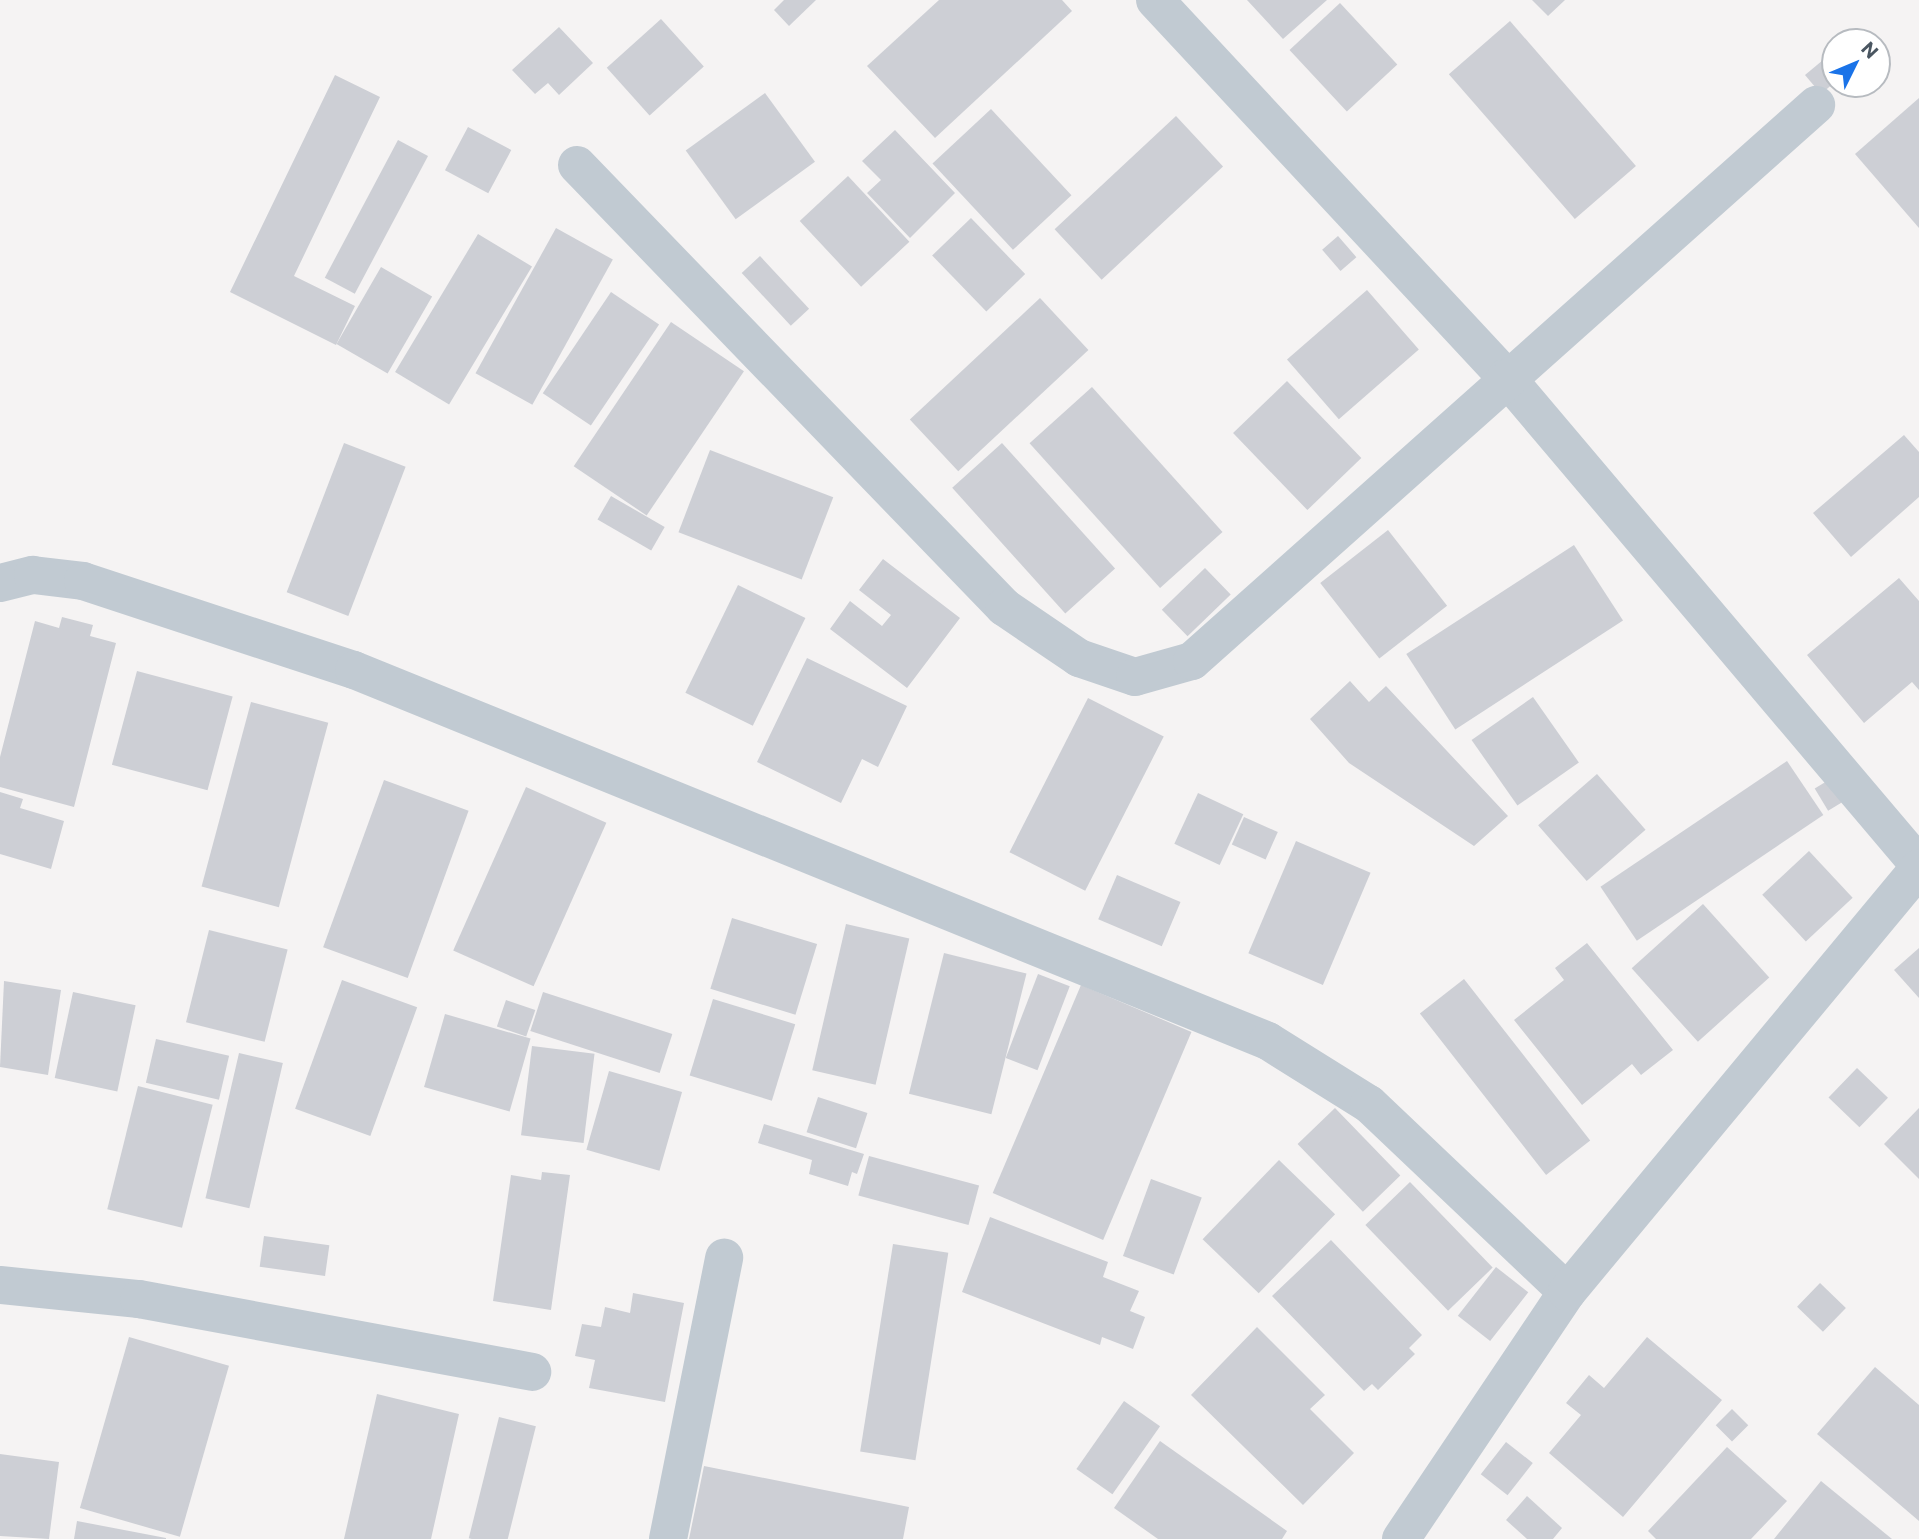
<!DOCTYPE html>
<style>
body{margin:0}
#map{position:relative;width:1919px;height:1539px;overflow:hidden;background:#f5f3f3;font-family:Commissioner,sans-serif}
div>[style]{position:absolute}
.building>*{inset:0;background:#cdcfd5;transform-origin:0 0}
.minor>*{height:38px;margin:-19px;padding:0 19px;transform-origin:19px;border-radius:19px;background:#c1cad2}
span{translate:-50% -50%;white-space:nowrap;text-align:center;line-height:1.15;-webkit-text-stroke:6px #fff;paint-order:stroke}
.north{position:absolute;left:1821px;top:28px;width:70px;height:70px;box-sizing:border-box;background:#fff;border:2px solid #b7bbc0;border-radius:50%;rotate:47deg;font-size:19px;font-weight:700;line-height:28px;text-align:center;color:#4a5661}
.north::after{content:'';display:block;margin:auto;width:24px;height:32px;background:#1a73e8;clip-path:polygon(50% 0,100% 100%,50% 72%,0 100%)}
</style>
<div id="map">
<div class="building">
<div style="clip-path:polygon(784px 0,816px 0,789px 26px,774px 10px)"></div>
<div style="clip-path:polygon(939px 0,1062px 0,1072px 11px,935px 138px,867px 66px)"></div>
<div style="clip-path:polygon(1247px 0,1327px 0,1283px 39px)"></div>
<div style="clip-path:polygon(1532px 0,1565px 0,1548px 16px)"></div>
<div style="left:1340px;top:3px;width:84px;height:69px;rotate:47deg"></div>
<div style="left:661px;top:19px;width:64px;height:73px;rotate:48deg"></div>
<div style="left:1510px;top:21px;width:192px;height:81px;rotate:49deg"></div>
<div style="clip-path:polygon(559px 27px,593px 63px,559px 95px,548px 83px,535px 94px,512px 70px)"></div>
<div style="clip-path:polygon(1859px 30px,1868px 42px,1845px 42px)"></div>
<div style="clip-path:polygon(1835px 50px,1835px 82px,1821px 94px,1805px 75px)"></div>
<div style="clip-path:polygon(335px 75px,380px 97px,294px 276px,355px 306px,336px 345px,230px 292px)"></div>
<div style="left:765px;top:93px;width:85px;height:98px;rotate:54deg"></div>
<div style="clip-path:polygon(1919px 98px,1919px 228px,1855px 154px)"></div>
<div style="left:991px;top:109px;width:118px;height:80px;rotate:47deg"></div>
<div style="left:1176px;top:116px;width:69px;height:166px;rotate:47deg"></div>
<div style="left:468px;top:127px;width:49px;height:49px;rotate:28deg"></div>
<div style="clip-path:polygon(895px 130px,955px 193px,910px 238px,867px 193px,881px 180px,862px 161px)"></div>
<div style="left:398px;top:140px;width:34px;height:156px;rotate:28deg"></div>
<div style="left:848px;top:176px;width:90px;height:66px;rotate:47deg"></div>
<div style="left:971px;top:218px;width:78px;height:54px;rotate:46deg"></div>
<div style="left:556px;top:228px;width:65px;height:166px;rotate:29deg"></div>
<div style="left:478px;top:234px;width:63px;height:161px;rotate:31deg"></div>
<div style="left:1338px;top:236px;width:28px;height:21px;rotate:49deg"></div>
<div style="left:760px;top:256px;width:72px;height:25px;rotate:47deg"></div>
<div style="left:381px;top:267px;width:59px;height:89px;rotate:30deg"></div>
<div style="left:1367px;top:290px;width:79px;height:106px;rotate:49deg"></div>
<div style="left:611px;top:292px;width:58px;height:122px;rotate:34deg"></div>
<div style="left:1040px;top:298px;width:71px;height:178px;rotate:47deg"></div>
<div style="left:671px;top:322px;width:88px;height:174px;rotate:34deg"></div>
<div style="left:1287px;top:381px;width:107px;height:75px;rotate:46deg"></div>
<div style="left:1092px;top:387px;width:195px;height:84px;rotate:48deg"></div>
<div style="clip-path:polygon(1904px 435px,1919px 452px,1919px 497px,1851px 557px,1813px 513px)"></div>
<div style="left:344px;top:443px;width:66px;height:160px;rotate:21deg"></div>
<div style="left:1002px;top:443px;width:169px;height:67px;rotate:48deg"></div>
<div style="left:710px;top:450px;width:132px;height:88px;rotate:21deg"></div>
<div style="left:611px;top:496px;width:62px;height:27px;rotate:30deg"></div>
<div style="left:1388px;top:530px;width:96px;height:86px;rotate:52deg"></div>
<div style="left:1574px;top:545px;width:90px;height:200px;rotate:57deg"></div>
<div style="clip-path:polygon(883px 559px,960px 618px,907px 688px,830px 629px,850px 601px,882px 626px,891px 615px,859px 590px)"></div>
<div style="left:1205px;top:568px;width:37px;height:60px;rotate:46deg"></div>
<div style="clip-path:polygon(1899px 578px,1919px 601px,1919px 690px,1912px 682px,1864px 723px,1807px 655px)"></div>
<div style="left:738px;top:585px;width:75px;height:120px;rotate:26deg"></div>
<div style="clip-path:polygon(62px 617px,93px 625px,90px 636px,116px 643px,74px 807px,0 787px,0 757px,35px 621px,59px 628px)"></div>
<div style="clip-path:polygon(807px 658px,907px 706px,878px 767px,862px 759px,841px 803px,757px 762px)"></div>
<div style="left:137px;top:671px;width:99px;height:97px;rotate:15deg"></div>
<div style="clip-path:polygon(1350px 681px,1369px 702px,1386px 686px,1508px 816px,1474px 846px,1349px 763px,1310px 719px)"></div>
<div style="left:1533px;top:697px;width:80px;height:75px;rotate:55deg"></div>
<div style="left:1088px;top:698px;width:85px;height:173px;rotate:27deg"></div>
<div style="left:251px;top:702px;width:80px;height:191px;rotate:15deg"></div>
<div style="left:1787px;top:761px;width:65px;height:225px;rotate:56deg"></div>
<div style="left:1597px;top:774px;width:74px;height:78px;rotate:49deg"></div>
<div style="left:1837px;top:775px;width:26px;height:26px;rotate:59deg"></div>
<div style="left:384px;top:780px;width:90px;height:178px;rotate:20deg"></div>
<div style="left:526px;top:787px;width:88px;height:179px;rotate:24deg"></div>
<div style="clip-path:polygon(0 792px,23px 799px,20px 808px,64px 821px,51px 869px,0 854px)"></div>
<div style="left:1198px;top:793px;width:50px;height:56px;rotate:25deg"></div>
<div style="left:1244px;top:817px;width:37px;height:30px;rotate:24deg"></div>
<div style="left:1296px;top:841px;width:81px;height:122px;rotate:23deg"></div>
<div style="left:1809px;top:851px;width:64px;height:64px;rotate:47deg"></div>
<div style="left:1117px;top:875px;width:69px;height:48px;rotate:23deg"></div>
<div style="left:1703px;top:904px;width:99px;height:96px;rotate:48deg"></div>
<div style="left:732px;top:918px;width:89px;height:74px;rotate:17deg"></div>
<div style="left:846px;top:924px;width:65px;height:150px;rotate:13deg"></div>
<div style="left:209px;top:930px;width:81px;height:95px;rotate:14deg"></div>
<div style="clip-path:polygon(1587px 943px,1673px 1050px,1641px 1075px,1632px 1064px,1582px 1105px,1514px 1020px,1564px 980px,1555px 968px)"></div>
<div style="clip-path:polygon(1919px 948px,1919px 998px,1894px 970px)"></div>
<div style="left:944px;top:953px;width:85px;height:145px;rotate:14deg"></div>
<div style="left:1038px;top:974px;width:34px;height:90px;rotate:21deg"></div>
<div style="left:1464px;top:979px;width:205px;height:56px;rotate:52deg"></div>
<div style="left:342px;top:980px;width:80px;height:137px;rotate:20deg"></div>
<div style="clip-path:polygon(4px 981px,61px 990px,48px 1075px,0 1067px)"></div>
<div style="left:1081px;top:985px;width:120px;height:226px;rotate:23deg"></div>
<div style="left:73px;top:992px;width:64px;height:88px;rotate:12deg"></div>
<div style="left:543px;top:992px;width:136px;height:41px;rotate:18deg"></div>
<div style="left:713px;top:999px;width:86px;height:80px;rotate:17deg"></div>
<div style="left:506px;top:1000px;width:31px;height:28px;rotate:19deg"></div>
<div style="left:445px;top:1014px;width:89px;height:76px;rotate:16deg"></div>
<div style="left:156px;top:1039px;width:75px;height:45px;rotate:13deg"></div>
<div style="left:532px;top:1046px;width:63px;height:90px;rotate:7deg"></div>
<div style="left:239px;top:1053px;width:45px;height:149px;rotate:13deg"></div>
<div style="left:1857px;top:1068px;width:43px;height:41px;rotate:44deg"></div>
<div style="left:609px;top:1071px;width:76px;height:82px;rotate:16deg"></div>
<div style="left:138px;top:1086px;width:77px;height:127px;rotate:14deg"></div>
<div style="left:818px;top:1097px;width:52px;height:37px;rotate:18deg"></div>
<div style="left:1335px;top:1108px;width:94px;height:52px;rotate:46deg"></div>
<div style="clip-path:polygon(1919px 1108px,1919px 1179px,1884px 1144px)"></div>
<div style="clip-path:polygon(764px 1124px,864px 1154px,857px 1174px,852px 1172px,848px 1186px,809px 1174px,812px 1160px,758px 1143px)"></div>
<div style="left:869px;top:1156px;width:114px;height:41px;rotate:15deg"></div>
<div style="left:1279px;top:1160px;width:78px;height:110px;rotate:44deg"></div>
<div style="clip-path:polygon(542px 1172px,570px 1175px,551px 1310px,493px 1301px,511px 1175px,541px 1180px)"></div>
<div style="left:1151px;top:1179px;width:54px;height:82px;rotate:20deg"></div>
<div style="left:1410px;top:1182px;width:119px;height:62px;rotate:46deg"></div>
<div style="clip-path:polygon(990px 1217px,1108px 1262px,1103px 1277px,1139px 1291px,1130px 1311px,1145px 1317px,1133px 1349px,1102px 1337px,1100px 1345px,962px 1292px)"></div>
<div style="left:264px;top:1236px;width:66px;height:31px;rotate:8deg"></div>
<div style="clip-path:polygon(1331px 1240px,1422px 1335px,1409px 1348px,1415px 1354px,1378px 1390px,1372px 1384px,1364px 1391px,1272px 1296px)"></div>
<div style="left:893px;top:1244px;width:56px;height:210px;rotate:9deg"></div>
<div style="left:1496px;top:1267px;width:41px;height:62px;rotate:38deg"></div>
<div style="left:1820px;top:1283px;width:36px;height:33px;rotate:44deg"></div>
<div style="clip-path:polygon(633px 1293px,684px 1303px,665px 1402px,589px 1388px,595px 1360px,575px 1356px,582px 1324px,601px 1327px,605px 1307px,630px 1313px)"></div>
<div style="clip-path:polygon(1257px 1327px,1325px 1395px,1310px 1409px,1354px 1453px,1303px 1505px,1191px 1395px)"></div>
<div style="left:129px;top:1337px;width:104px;height:178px;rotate:16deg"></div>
<div style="clip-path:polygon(1647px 1337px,1722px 1400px,1623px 1517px,1549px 1453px,1581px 1415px,1566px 1403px,1589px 1375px,1604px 1388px)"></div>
<div style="clip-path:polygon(1875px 1367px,1919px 1405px,1919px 1521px,1817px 1434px)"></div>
<div style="clip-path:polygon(377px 1394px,459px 1414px,431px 1539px,344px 1539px)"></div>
<div style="left:1124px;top:1401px;width:44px;height:83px;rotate:35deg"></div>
<div style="left:1732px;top:1409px;width:23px;height:23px;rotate:45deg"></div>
<div style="left:499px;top:1417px;width:38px;height:125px;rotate:14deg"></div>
<div style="clip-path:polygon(1160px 1441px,1287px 1531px,1282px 1539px,1158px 1539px,1114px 1508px)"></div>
<div style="left:1506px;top:1442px;width:34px;height:41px;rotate:38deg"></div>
<div style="clip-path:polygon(1727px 1447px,1787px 1501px,1751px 1539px,1656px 1539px,1648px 1531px)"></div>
<div style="clip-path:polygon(0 1454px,59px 1462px,49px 1539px,0 1536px)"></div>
<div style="clip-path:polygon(704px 1466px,909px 1507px,903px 1539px,689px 1539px)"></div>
<div style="clip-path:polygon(1821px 1481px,1892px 1539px,1774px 1539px)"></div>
<div style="clip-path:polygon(1527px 1496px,1562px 1528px,1553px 1539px,1527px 1539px,1506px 1520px)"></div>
<div style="clip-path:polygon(77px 1521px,166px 1538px,166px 1539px,74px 1539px)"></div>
</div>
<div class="minor">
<div style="left:1155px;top:0;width:515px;rotate:47.05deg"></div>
<div style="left:1506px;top:377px;width:639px;rotate:49.76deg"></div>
<div style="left:577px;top:165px;width:615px;rotate:45.99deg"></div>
<div style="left:1004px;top:607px;width:91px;rotate:34.2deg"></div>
<div style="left:1079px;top:658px;width:59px;rotate:18.7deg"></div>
<div style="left:1135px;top:677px;width:59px;rotate:-15.7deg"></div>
<div style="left:1192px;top:661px;width:836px;rotate:-41.7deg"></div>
<div style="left:0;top:583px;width:34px;rotate:-14deg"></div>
<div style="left:33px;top:575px;width:50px;rotate:6.8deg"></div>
<div style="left:83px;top:581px;width:285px;rotate:18.2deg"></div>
<div style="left:354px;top:670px;width:986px;rotate:22.09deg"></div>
<div style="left:1268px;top:1041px;width:119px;rotate:32deg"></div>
<div style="left:1369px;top:1104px;width:273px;rotate:43.5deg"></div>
<div style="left:0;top:1285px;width:140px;rotate:5.8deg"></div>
<div style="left:139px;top:1299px;width:400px;rotate:10.5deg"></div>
<div style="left:668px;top:1539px;width:287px;rotate:-78.7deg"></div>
<div style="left:1401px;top:1539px;width:298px;rotate:-56.1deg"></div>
<div style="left:1567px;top:1292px;width:551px;rotate:-50.3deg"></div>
</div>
<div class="north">N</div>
</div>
